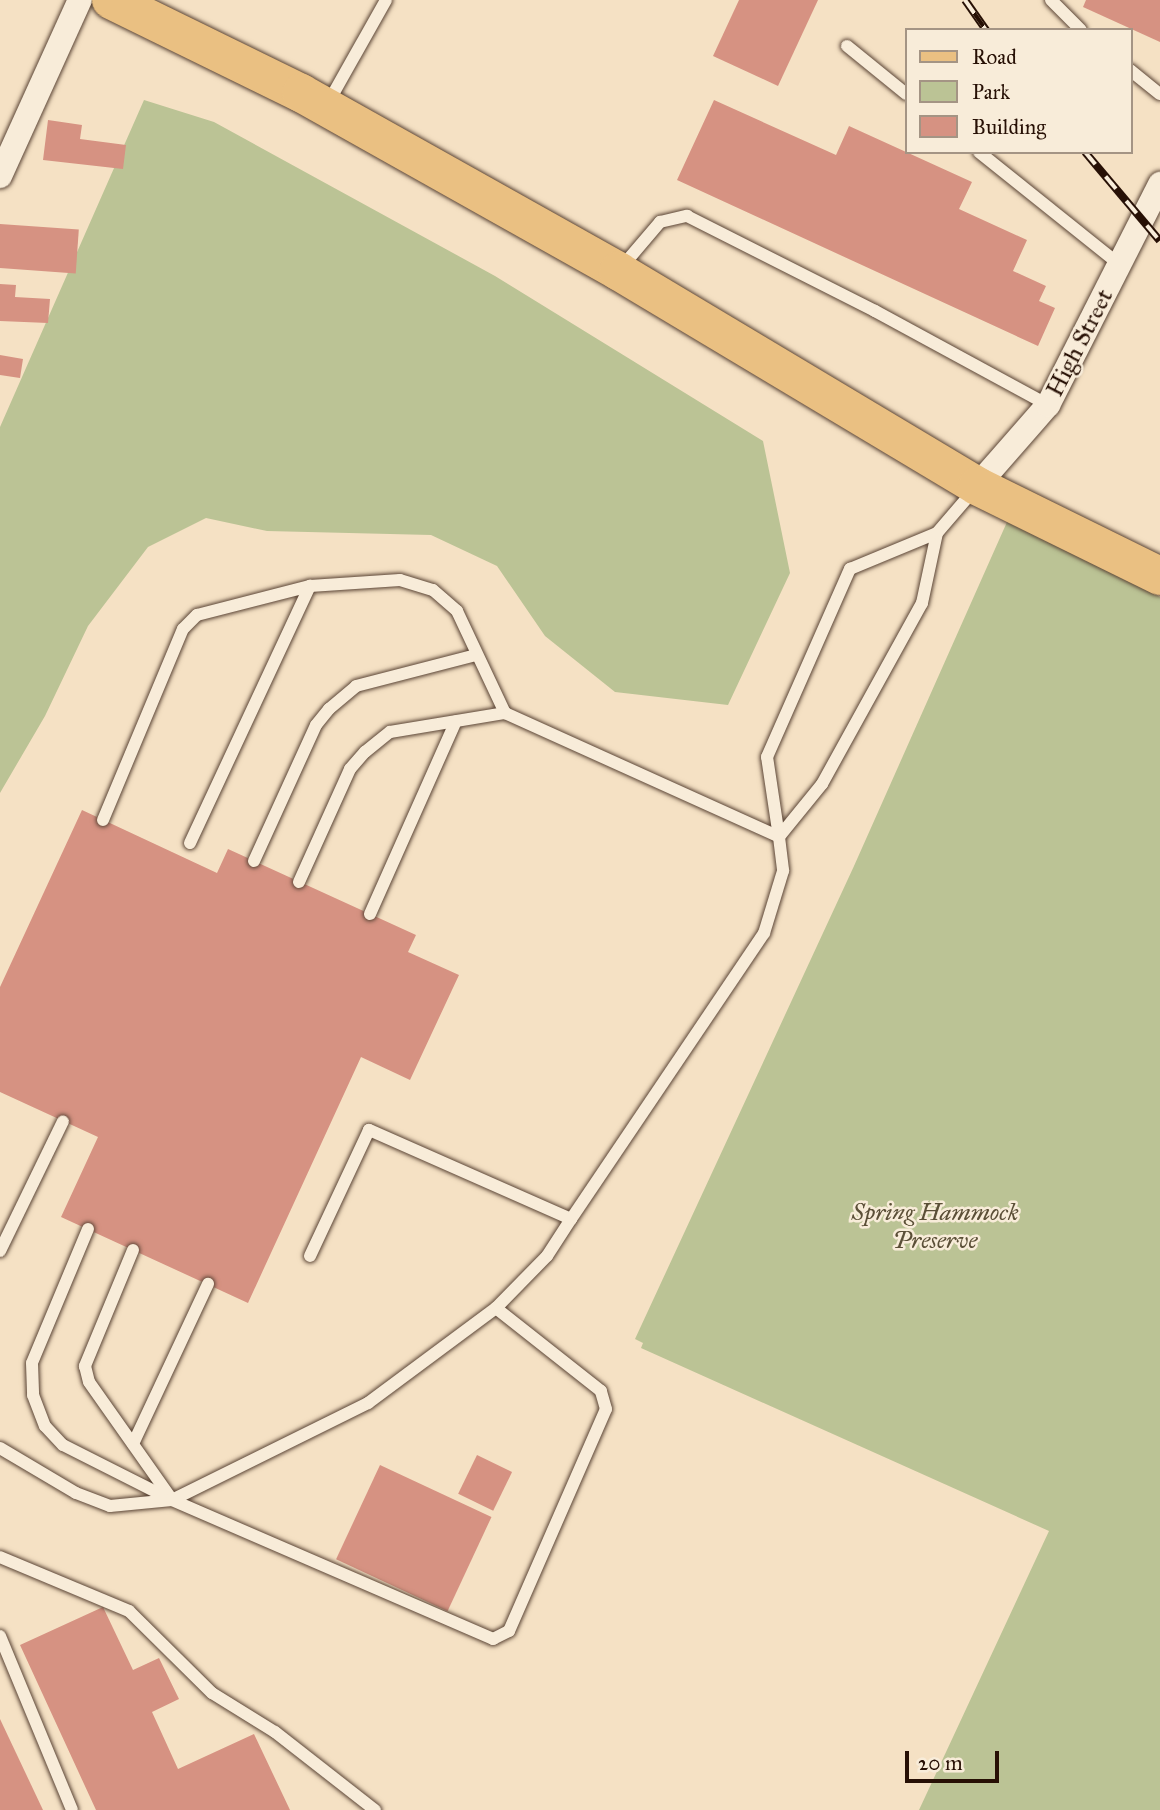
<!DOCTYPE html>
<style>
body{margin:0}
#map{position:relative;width:1160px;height:1810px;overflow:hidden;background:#f5e1c4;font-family:"IM FELL Great Primer",serif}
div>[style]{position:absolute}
.green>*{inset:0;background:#bbc395}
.building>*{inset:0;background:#d69282;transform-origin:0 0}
.roads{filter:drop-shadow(0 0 2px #5a4435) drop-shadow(0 0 2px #5a4435)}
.service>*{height:12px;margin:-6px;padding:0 6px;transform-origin:6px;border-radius:6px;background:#f8ecd9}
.minor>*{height:24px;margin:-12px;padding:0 12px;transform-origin:12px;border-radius:12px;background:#f8ecd9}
.primary>*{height:38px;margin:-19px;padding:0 19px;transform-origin:19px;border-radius:19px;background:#eac082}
.rail>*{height:8px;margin-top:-4px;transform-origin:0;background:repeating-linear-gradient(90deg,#f8ecd9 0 16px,#271005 0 32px);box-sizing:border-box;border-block:2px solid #271005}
span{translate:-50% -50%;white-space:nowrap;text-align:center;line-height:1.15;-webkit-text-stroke:5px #f8ecd9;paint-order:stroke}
.street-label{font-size:24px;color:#271005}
.park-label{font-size:24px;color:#5b4f37;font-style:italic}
.legend{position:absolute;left:905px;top:28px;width:228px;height:126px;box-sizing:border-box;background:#f8ecd9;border:2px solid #a49484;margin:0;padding:9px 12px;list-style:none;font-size:21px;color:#271005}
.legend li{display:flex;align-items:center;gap:14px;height:35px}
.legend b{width:35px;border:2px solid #a49484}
.scale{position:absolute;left:905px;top:1751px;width:94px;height:32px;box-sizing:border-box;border:4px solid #271005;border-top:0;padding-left:9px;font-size:21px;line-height:24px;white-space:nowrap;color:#271005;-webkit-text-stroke:5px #f8ecd9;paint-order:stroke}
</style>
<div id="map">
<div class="green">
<div style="clip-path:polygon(144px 100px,214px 122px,495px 276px,763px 441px,790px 573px,728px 705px,615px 692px,545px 636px,497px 566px,431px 535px,267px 531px,206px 518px,148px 547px,88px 626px,45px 716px,0 793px,0 427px)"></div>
<div style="clip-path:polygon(1007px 522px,1160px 597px,1160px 1810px,919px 1810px,1049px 1531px,641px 1348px,643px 1343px,635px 1339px,854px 866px)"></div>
</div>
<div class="building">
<div style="clip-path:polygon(739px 0,818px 0,778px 86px,713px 56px)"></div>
<div style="clip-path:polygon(1086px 0,1160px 0,1160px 42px,1083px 7px)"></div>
<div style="clip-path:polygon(714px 100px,836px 155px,849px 126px,972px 182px,959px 209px,1027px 240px,1013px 271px,1046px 286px,1039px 301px,1055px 308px,1038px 346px,677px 180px)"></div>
<div style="clip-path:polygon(48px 120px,82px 125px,80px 139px,126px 145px,123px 169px,43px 160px)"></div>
<div style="left:0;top:224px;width:79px;height:44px;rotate:4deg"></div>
<div style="clip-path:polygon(0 284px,16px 285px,15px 297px,50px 299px,48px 323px,0 321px)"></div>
<div style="clip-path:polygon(0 355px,23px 359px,20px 378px,0 375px)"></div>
<div style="clip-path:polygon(82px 810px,217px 873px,228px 849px,416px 935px,408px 952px,459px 975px,410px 1080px,361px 1057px,248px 1303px,61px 1217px,98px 1137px,0 1092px,0 987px)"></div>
<div style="left:477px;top:1455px;width:39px;height:43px;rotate:26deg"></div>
<div style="left:380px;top:1465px;width:123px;height:104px;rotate:25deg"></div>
<div style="clip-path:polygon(103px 1607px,133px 1670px,159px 1658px,179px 1699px,152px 1712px,178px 1769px,254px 1734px,290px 1810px,96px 1810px,20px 1645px)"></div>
<div style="clip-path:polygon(0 1719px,43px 1810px,0 1810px)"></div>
</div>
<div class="roads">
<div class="service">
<div style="left:1051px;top:0;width:42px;rotate:45deg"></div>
<div style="left:847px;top:46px;width:76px;rotate:39.1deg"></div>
<div style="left:1130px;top:70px;width:38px;rotate:39deg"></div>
<div style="left:328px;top:103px;width:118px;rotate:-60.6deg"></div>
<div style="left:979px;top:152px;width:181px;rotate:38.7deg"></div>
<div style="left:620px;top:269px;width:62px;rotate:-49.6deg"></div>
<div style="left:660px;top:222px;width:28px;rotate:-13deg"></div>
<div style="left:687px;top:216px;width:211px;rotate:26.8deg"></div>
<div style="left:875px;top:311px;width:197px;rotate:28.5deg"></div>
<div style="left:937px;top:533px;width:72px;rotate:102.1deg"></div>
<div style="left:922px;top:603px;width:207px;rotate:118.9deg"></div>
<div style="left:822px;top:784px;width:68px;rotate:129.1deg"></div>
<div style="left:779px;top:837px;width:81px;rotate:-98.5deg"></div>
<div style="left:767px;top:757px;width:206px;rotate:-66.2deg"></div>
<div style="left:850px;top:569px;width:94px;rotate:-22.5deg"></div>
<div style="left:937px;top:533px;width:57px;rotate:-49.3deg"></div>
<div style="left:103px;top:820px;width:207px;rotate:-67.3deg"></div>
<div style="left:183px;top:629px;width:20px;rotate:-45deg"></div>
<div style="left:197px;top:615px;width:117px;rotate:-14.4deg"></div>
<div style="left:190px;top:843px;width:284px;rotate:-65deg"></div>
<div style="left:310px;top:586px;width:90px;rotate:-3.8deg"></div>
<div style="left:400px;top:580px;width:34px;rotate:17deg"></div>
<div style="left:433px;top:590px;width:32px;rotate:41deg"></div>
<div style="left:457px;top:611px;width:113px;rotate:64.8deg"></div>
<div style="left:254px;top:861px;width:149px;rotate:-65.5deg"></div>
<div style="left:316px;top:725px;width:21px;rotate:-51deg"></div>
<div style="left:329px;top:709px;width:35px;rotate:-40deg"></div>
<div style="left:356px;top:686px;width:124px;rotate:-14.5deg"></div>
<div style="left:299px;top:882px;width:124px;rotate:-65.7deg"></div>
<div style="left:350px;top:769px;width:23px;rotate:-49deg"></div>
<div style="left:365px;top:752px;width:32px;rotate:-39deg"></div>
<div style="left:390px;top:732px;width:117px;rotate:-9.4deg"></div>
<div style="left:505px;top:713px;width:301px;rotate:24.3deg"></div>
<div style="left:779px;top:837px;width:34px;rotate:83deg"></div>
<div style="left:783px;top:871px;width:65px;rotate:107deg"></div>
<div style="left:764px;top:933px;width:345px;rotate:124deg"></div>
<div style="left:571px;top:1219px;width:221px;rotate:-156.2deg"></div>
<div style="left:369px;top:1130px;width:139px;rotate:115.1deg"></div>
<div style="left:370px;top:914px;width:211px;rotate:-66deg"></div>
<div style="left:88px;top:1229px;width:145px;rotate:112.7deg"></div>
<div style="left:32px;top:1363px;width:32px;rotate:88deg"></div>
<div style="left:33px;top:1395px;width:33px;rotate:69deg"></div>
<div style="left:45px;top:1426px;width:26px;rotate:47deg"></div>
<div style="left:63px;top:1445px;width:122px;rotate:26.8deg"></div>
<div style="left:172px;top:1500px;width:350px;rotate:23.4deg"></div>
<div style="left:493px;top:1639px;width:18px;rotate:-27deg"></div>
<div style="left:509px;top:1631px;width:242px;rotate:-66.4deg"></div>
<div style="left:606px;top:1409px;width:19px;rotate:-106deg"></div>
<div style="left:601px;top:1391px;width:134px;rotate:-141.7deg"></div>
<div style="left:133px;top:1250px;width:126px;rotate:112.5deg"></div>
<div style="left:85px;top:1366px;width:16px;rotate:76deg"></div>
<div style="left:89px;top:1382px;width:141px;rotate:54.8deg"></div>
<div style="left:0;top:1251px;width:144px;rotate:-64.1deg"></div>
<div style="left:133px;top:1444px;width:177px;rotate:-64.9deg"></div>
<div style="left:0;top:1448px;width:88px;rotate:30.6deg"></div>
<div style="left:76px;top:1493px;width:36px;rotate:21deg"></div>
<div style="left:110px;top:1506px;width:62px;rotate:-5.5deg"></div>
<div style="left:172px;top:1500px;width:219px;rotate:-26.3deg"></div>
<div style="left:368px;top:1403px;width:159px;rotate:-36.6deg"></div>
<div style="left:496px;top:1308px;width:73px;rotate:-45.6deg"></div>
<div style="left:547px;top:1256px;width:44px;rotate:-57deg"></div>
<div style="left:0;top:1557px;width:140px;rotate:22.7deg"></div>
<div style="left:129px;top:1611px;width:117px;rotate:44.7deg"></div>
<div style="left:212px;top:1693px;width:74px;rotate:31.8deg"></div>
<div style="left:275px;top:1732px;width:127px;rotate:38deg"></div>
<div style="left:0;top:1636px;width:188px;rotate:67.5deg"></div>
</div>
<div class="minor">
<div style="left:0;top:176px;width:193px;rotate:-65.6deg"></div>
<div style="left:977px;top:486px;width:108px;rotate:-48.8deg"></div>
<div style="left:1048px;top:405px;width:248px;rotate:-63.1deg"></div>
</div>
<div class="primary">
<div style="left:111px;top:0;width:212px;rotate:26.1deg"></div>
<div style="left:301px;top:93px;width:364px;rotate:29.3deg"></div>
<div style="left:618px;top:271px;width:418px;rotate:30.9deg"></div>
<div style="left:977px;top:486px;width:204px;rotate:26.2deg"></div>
</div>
</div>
<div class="rail">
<div style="left:965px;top:0;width:37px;rotate:55deg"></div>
<div style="left:1085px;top:152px;width:116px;rotate:49.9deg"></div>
</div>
<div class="street-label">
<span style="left:1080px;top:343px;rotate:-63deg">High Street</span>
</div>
<div class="park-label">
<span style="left:935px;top:1227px">Spring Hammock<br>Preserve</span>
</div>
<ul class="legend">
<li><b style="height:9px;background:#eac082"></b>Road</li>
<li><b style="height:19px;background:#bbc395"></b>Park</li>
<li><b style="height:19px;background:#d69282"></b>Building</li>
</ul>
<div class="scale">20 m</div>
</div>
